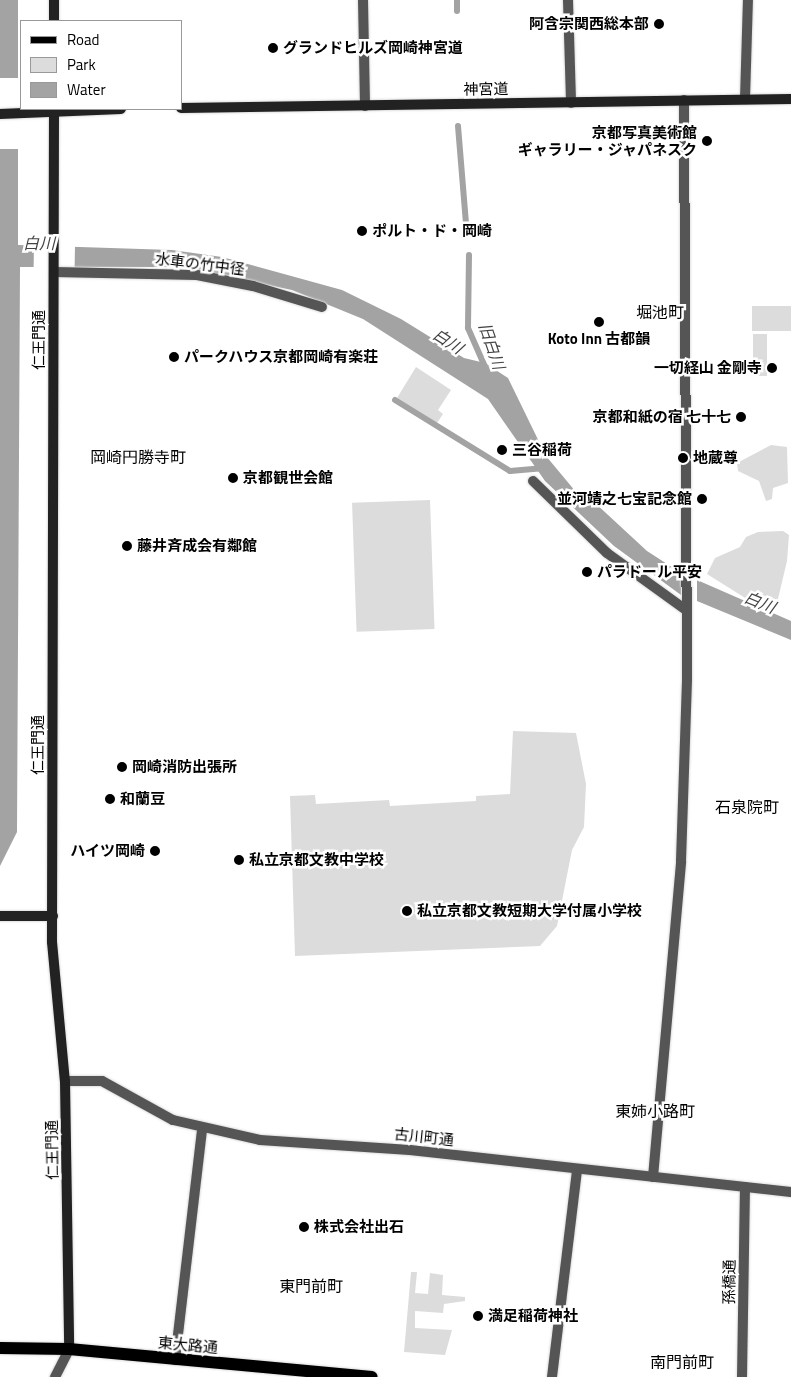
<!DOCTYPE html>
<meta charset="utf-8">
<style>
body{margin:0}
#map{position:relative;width:791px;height:1377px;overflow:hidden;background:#fff;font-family:"Titillium Web","Noto Sans JP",sans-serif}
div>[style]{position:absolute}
.green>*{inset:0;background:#dcdcdc;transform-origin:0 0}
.water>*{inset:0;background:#a3a3a3}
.pier>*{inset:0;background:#fff;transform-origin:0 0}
.stream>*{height:6px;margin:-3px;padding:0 3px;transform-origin:3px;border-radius:3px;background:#a3a3a3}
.roads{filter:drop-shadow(0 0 1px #dbdbdb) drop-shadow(0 0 1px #dbdbdb)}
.street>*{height:10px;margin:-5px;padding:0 5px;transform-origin:5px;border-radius:5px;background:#555}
.secondary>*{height:10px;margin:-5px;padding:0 5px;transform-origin:5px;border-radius:5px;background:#222}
.primary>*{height:12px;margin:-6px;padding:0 6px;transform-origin:6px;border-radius:6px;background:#000}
.dots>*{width:14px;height:14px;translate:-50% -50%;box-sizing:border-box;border:2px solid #fff;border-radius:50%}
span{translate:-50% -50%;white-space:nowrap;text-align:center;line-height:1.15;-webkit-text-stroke:5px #fff;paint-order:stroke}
.poi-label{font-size:15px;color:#000;font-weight:700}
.right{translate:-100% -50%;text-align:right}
.left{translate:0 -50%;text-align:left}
.street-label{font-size:15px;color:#000}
.water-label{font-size:16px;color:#444;font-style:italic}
.neighbourhood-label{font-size:16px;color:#000}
.legend{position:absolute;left:20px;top:20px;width:162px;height:90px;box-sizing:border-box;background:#fff;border:1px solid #999;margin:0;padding:6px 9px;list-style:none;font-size:15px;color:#000}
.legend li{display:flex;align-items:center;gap:10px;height:25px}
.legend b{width:25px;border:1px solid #999}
</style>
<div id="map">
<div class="green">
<div style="left:791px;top:306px;width:25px;height:39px;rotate:90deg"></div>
<div style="left:753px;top:334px;width:14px;height:42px"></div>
<div style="clip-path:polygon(416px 367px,451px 390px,438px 410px,443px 414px,437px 423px,397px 398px)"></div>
<div style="clip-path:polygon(771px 445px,787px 447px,788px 483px,773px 488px,772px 499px,766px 501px,759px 481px,738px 471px,737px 463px)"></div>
<div style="left:430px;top:500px;width:129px;height:78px;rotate:88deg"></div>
<div style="clip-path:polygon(783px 531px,789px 535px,787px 561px,777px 603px,750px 601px,707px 574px,715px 558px,740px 547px,746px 537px,758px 532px)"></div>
<div style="clip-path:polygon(513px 731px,576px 733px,586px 784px,584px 827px,572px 850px,557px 926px,540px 946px,295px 956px,290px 796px,315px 795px,316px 804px,389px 800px,390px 806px,476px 801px,476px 796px,510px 794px)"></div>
<div style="clip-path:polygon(411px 1272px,417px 1272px,415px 1293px,428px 1294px,430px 1273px,443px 1275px,442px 1295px,465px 1297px,465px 1301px,444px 1304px,443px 1313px,415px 1311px,415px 1328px,452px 1330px,445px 1355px,404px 1352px)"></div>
</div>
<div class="water">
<div style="clip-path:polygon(0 0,18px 0,18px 245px,172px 250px,222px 257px,342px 290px,401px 319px,464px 358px,485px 363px,508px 378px,546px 456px,586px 504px,594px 502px,647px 551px,681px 573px,681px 595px,614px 546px,545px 481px,488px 399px,363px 319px,292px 290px,183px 267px,20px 267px,17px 832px,0 866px)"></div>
<div style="clip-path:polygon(697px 580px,791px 621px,791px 640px,697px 601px)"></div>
</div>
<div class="pier">
<div style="left:21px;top:78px;width:71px;height:21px;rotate:90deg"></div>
<div style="left:34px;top:245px;width:41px;height:24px;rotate:1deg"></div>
</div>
<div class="stream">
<div style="left:457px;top:0;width:11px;rotate:90deg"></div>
<div style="left:458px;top:126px;width:97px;rotate:85.3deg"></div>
<div style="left:469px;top:255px;width:73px;rotate:90.8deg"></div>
<div style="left:468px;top:328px;width:45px;rotate:66.3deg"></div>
<div style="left:395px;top:400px;width:135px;rotate:31.7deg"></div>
<div style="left:510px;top:471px;width:32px;rotate:-5deg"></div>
<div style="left:592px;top:492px;width:18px;rotate:81deg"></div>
</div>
<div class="roads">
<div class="street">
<div style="left:363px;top:0;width:106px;rotate:88.9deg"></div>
<div style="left:568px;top:0;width:103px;rotate:88.3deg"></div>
<div style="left:745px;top:99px;width:99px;rotate:-88.3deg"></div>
<div style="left:54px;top:272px;width:143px;rotate:1.2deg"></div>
<div style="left:197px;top:275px;width:57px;rotate:11.1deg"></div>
<div style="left:253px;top:286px;width:72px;rotate:16.9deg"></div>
<div style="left:533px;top:481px;width:103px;rotate:44.2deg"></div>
<div style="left:607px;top:553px;width:97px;rotate:35.8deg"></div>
<div style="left:65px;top:1081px;width:37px"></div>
<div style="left:102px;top:1081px;width:81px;rotate:28.8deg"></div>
<div style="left:173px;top:1120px;width:89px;rotate:12.9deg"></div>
<div style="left:260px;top:1140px;width:150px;rotate:3.8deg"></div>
<div style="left:410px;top:1150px;width:383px;rotate:6.3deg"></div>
<div style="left:653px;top:1177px;width:317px;rotate:-84.9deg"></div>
<div style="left:681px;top:861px;width:182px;rotate:-88.1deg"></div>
<div style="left:687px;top:679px;width:579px;rotate:-90.3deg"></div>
<div style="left:175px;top:1360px;width:232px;rotate:-83.3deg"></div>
<div style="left:55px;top:1377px;width:31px;rotate:-63deg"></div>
<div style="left:552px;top:1377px;width:209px;rotate:-83.1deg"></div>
<div style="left:742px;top:1377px;width:190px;rotate:-89.1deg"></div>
</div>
<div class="secondary">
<div style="left:54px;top:21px;width:21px;rotate:-90deg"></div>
<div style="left:181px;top:108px;width:610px;rotate:-0.85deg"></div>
<div style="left:54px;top:109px;width:833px;rotate:90.14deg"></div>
<div style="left:52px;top:942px;width:140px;rotate:84.7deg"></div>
<div style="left:65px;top:1081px;width:268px;rotate:89.1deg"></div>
<div style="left:0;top:114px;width:121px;rotate:-2.4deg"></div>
<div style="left:0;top:916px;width:53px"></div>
</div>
<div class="primary">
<div style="left:0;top:1348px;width:69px;rotate:0.8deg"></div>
<div style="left:69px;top:1349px;width:304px;rotate:5.3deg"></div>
</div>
</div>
<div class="dots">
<div style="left:659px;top:24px;background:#000"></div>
<div style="left:273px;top:48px;background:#000"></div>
<div style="left:707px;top:141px;background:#000"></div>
<div style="left:362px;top:231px;background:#000"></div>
<div style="left:599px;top:322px;background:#000"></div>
<div style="left:174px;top:357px;background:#000"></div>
<div style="left:772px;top:368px;background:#000"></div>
<div style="left:741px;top:417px;background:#000"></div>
<div style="left:502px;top:450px;background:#000"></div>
<div style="left:683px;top:458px;background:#000"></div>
<div style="left:233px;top:478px;background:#000"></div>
<div style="left:702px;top:499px;background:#000"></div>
<div style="left:127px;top:546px;background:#000"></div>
<div style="left:587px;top:572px;background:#000"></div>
<div style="left:122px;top:767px;background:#000"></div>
<div style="left:110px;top:799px;background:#000"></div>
<div style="left:155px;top:851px;background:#000"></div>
<div style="left:239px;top:860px;background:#000"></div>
<div style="left:407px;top:911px;background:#000"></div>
<div style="left:304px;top:1227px;background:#000"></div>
<div style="left:478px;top:1316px;background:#000"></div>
</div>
<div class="poi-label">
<span class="right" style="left:649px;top:24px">阿含宗関西総本部</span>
<span class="left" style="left:283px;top:48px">グランドヒルズ岡崎神宮道</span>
<span class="right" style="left:697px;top:141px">京都写真美術館<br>ギャラリー・ジャパネスク</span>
<span class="left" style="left:372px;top:231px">ポルト・ド・岡崎</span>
<span style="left:599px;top:339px">Koto Inn 古都韻</span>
<span class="left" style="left:184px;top:357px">パークハウス京都岡崎有楽荘</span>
<span class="right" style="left:762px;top:368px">一切経山 金剛寺</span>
<span class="right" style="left:731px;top:417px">京都和紙の宿 七十七</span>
<span class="left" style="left:512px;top:450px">三谷稲荷</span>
<span class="left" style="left:693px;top:458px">地蔵尊</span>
<span class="left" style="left:243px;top:478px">京都観世会館</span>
<span class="right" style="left:692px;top:499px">並河靖之七宝記念館</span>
<span class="left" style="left:137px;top:546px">藤井斉成会有鄰館</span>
<span class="left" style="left:597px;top:572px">パラドール平安</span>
<span class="left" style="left:132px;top:767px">岡崎消防出張所</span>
<span class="left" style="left:120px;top:799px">和蘭豆</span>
<span class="right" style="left:145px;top:851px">ハイツ岡崎</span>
<span class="left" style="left:249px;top:860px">私立京都文教中学校</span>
<span class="left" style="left:417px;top:911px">私立京都文教短期大学付属小学校</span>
<span class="left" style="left:314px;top:1227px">株式会社出石</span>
<span class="left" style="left:488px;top:1316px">満足稲荷神社</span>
</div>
<div class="street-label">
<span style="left:486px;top:89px;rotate:-1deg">神宮道</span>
<span style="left:200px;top:264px;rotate:7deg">水車の竹中径</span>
<span style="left:39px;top:340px;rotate:-90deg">仁王門通</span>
<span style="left:38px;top:745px;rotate:-90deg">仁王門通</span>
<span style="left:424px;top:1137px;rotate:6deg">古川町通</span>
<span style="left:52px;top:1150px;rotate:-91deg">仁王門通</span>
<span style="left:729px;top:1282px;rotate:-89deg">孫橋通</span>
<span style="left:188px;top:1345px;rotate:5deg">東大路通</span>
</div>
<div class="water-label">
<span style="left:39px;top:243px">白川</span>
<span style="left:448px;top:341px;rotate:33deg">白川</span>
<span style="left:492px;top:346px;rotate:71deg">旧白川</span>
<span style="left:760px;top:602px;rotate:22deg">白川</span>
</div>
<div class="neighbourhood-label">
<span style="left:660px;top:312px">堀池町</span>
<span style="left:138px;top:457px">岡崎円勝寺町</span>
<span style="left:747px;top:807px">石泉院町</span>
<span style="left:655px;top:1111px">東姉小路町</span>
<span style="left:311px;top:1286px">東門前町</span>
<span style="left:682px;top:1362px">南門前町</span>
</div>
<ul class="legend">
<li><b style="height:6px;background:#000"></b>Road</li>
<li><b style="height:14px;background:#dcdcdc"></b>Park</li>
<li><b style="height:14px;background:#a3a3a3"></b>Water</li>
</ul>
</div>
